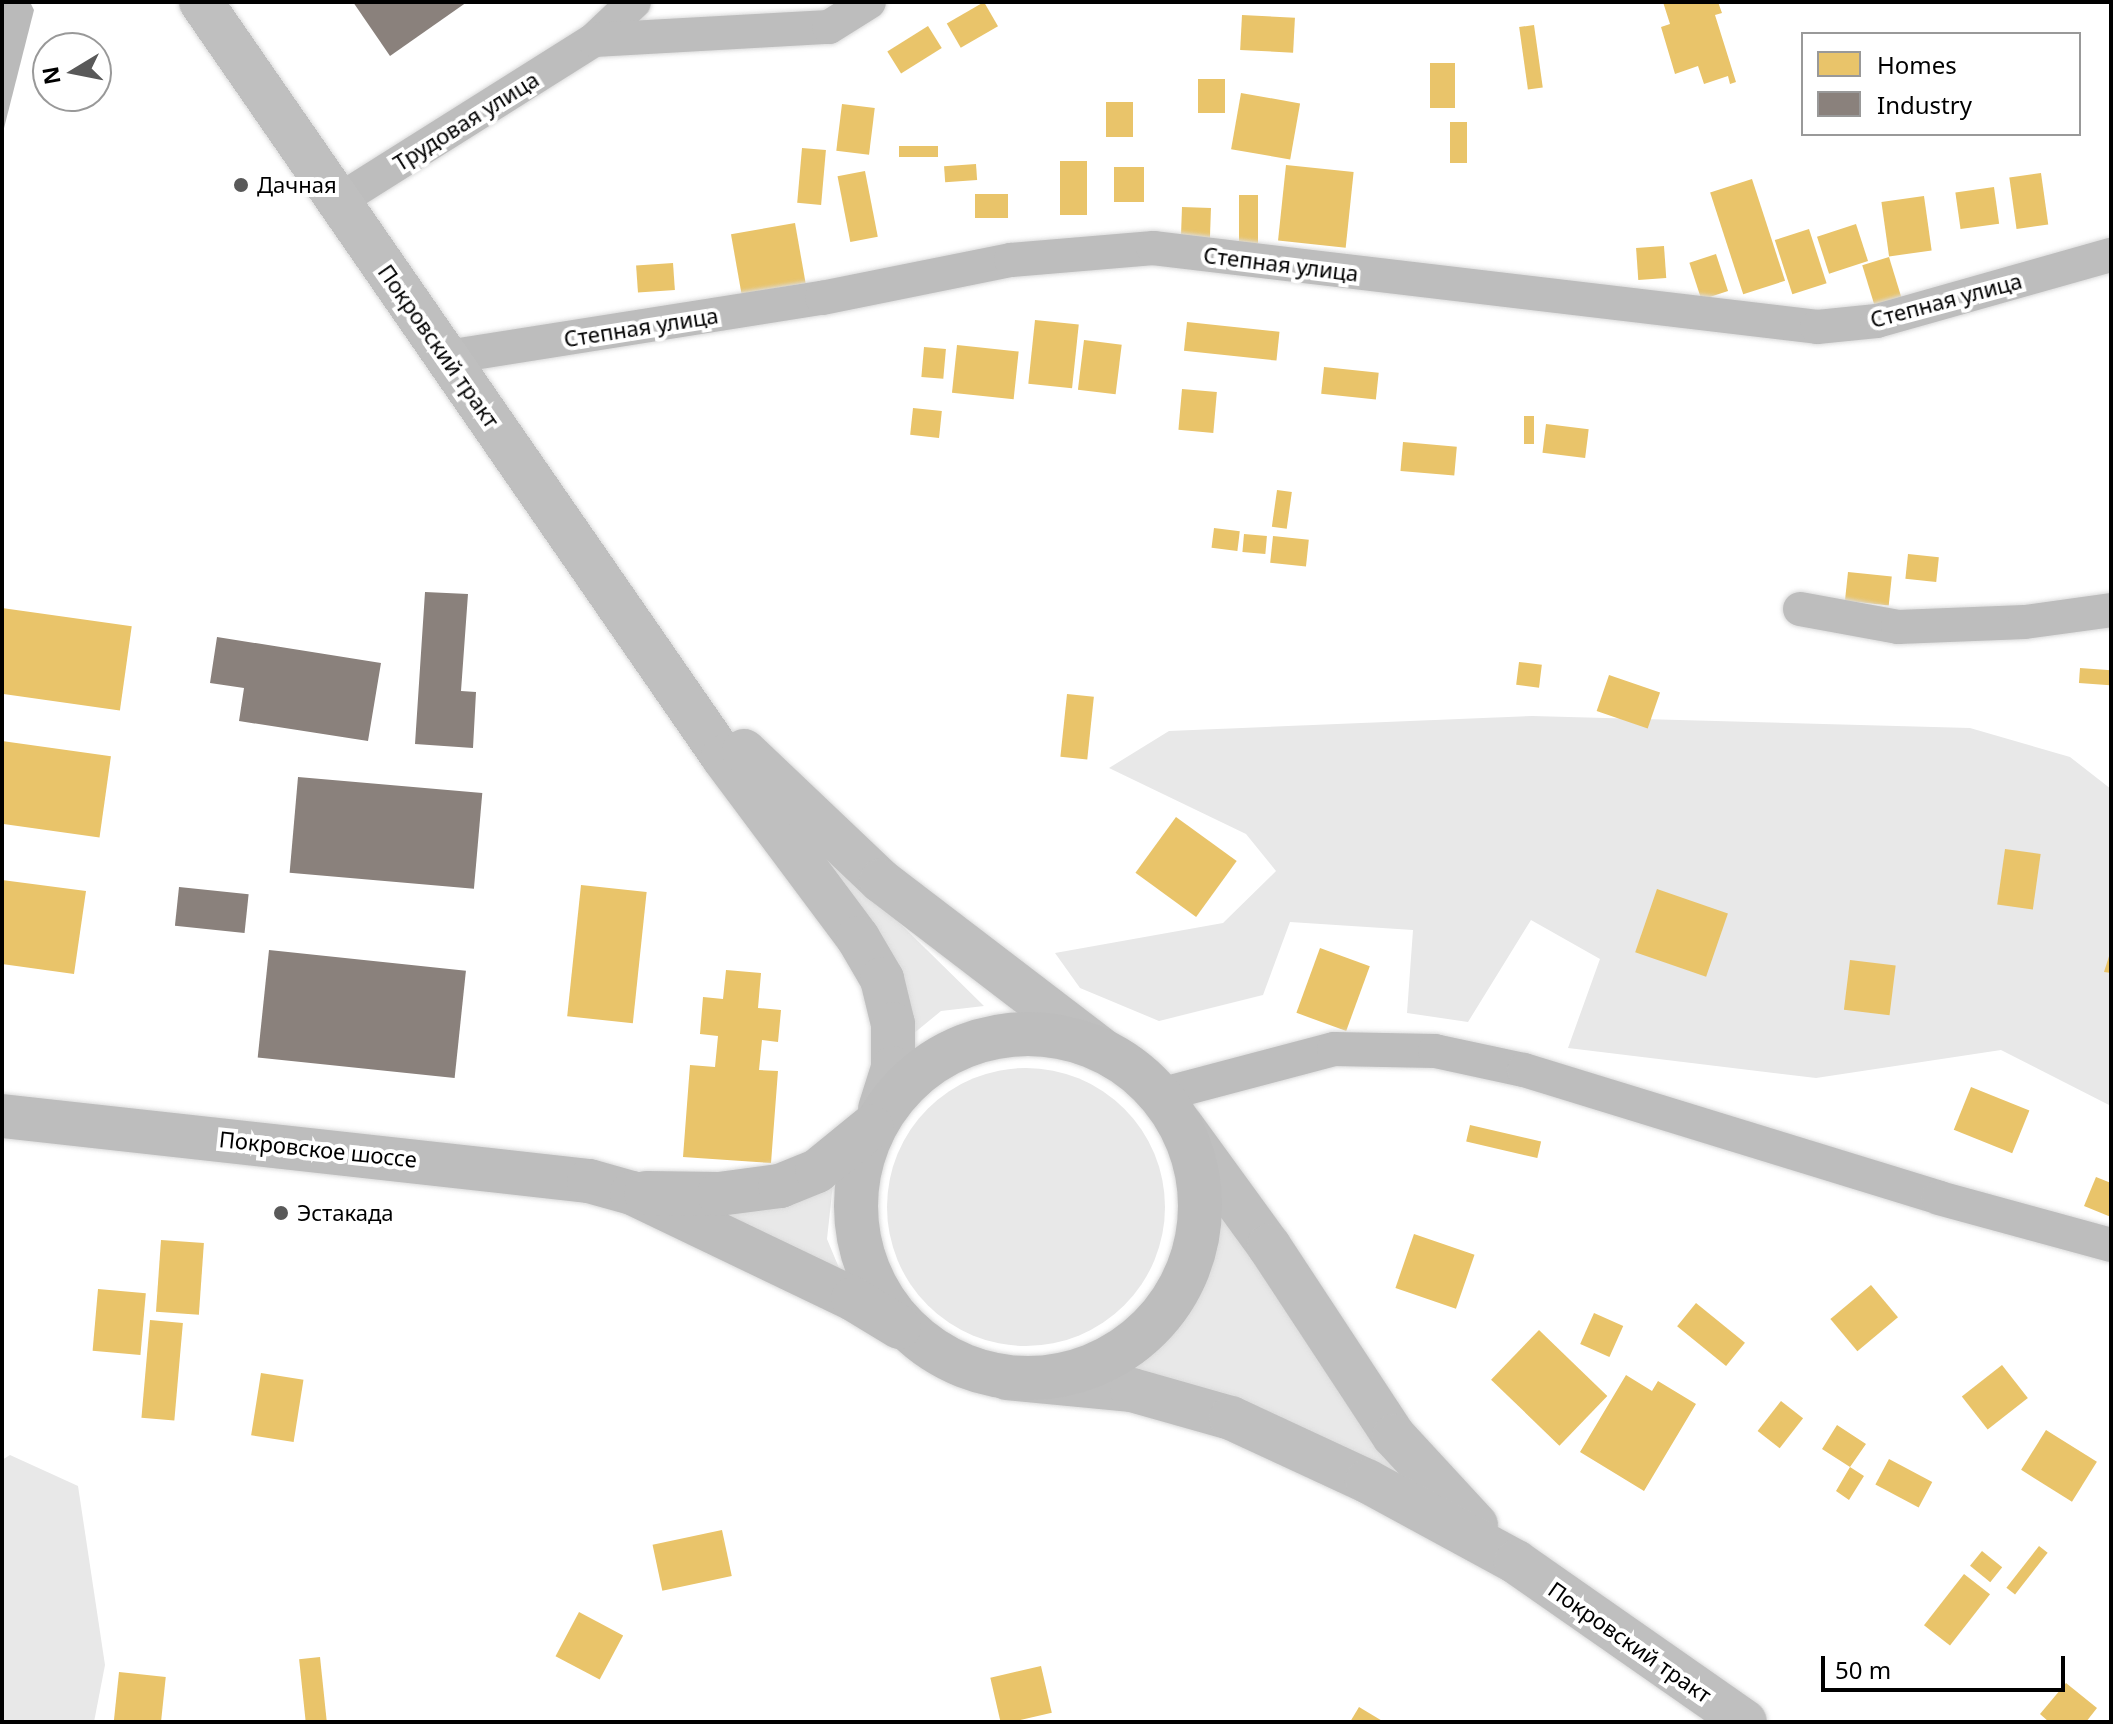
<!DOCTYPE html>
<meta charset="utf-8">
<style>
body{margin:0}
#map{position:relative;width:2113px;height:1724px;overflow:hidden;background:#fff;font-family:"Noto Sans",sans-serif}
div>[style]{position:absolute}
.green>*{inset:0;background:#e8e8e8}
.round{border-radius:50%}
.water>*{inset:0;background:#bababa}
.homes>*{inset:0;background:#e9c46a;transform-origin:0 0}
.industry>*{inset:0;background:#8a817c;transform-origin:0 0}
.roads{filter:drop-shadow(0 0 2px #dbdbdb) drop-shadow(0 0 2px #dbdbdb)}
.street>*{height:34px;margin:-17px;padding:0 17px;transform-origin:17px;border-radius:17px;background:#bdbdbd}
.secondary>*{height:44px;margin:-22px;padding:0 22px;transform-origin:22px;border-radius:22px;background:#bfbfbf}
.primary>*{height:44px;margin:-22px;padding:0 22px;transform-origin:22px;border-radius:22px;background:#bdbdbd}
.primary>.ring{margin:-22px;padding:0;box-sizing:content-box;background:none;border:44px solid #bdbdbd;border-radius:50%}
.dots>*{width:22px;height:22px;translate:-50% -50%;box-sizing:border-box;border:4px solid #fff;border-radius:50%}
span{translate:-50% -50%;white-space:nowrap;text-align:center;line-height:1.15;-webkit-text-stroke:8px #fff;paint-order:stroke}
.street-label{font-size:22px;color:#000}
.poi-label{font-size:22px;color:#000}
.left{translate:0 -50%;text-align:left}
.frame{position:absolute;inset:0;border:4px solid #000;pointer-events:none}
.legend{position:absolute;left:1801px;top:32px;width:280px;height:104px;box-sizing:border-box;background:#fff;border:2px solid #999;margin:0;padding:10px 14px;list-style:none;font-size:24px;color:#000}
.legend li{display:flex;align-items:center;gap:16px;height:40px}
.legend b{width:40px;border:2px solid #999}
.north{position:absolute;left:32px;top:32px;width:80px;height:80px;box-sizing:border-box;background:#fff;border:2px solid #999;border-radius:50%;rotate:260deg;font-size:22px;font-weight:700;line-height:32px;text-align:center;color:#000}
.north::after{content:'';display:block;margin:auto;width:28px;height:36px;background:#595959;clip-path:polygon(50% 0,100% 100%,50% 72%,0 100%)}
.scale{position:absolute;left:1821px;top:1656px;width:244px;height:36px;box-sizing:border-box;border:4px solid #000;border-top:0;padding-left:10px;font-size:24px;line-height:28px;white-space:nowrap;color:#000;-webkit-text-stroke:6px #fff;paint-order:stroke}
</style>
<div id="map">
<div class="green">
<div style="clip-path:polygon(1532px 716px,1970px 728px,2070px 757px,2111px 789px,2111px 1106px,2001px 1050px,1816px 1078px,1568px 1048px,1600px 959px,1531px 920px,1468px 1022px,1407px 1013px,1413px 930px,1290px 922px,1263px 995px,1159px 1021px,1080px 988px,1055px 953px,1223px 923px,1276px 871px,1246px 834px,1109px 768px,1169px 731px)"></div>
<div style="clip-path:polygon(810px 835px,984px 1006px,941px 1011px,913px 1034px)"></div>
<div class="round" style="left:887px;top:1068px;width:278px;height:278px"></div>
<div style="clip-path:polygon(833px 1184px,827px 1239px,847px 1287px,692px 1216px)"></div>
<div style="clip-path:polygon(1215px 1205px,1414px 1487px,1107px 1384px,1169px 1332px)"></div>
<div style="clip-path:polygon(10px 1455px,78px 1486px,105px 1665px,94px 1722px,2px 1722px,2px 1460px)"></div>
</div>
<div class="water">
<div style="clip-path:polygon(2px 2px,30px 2px,34px 10px,2px 136px)"></div>
</div>
<div class="homes">
<div style="left:984px;top:2px;width:28px;height:43px;rotate:60deg"></div>
<div style="clip-path:polygon(1663px 2px,1718px 2px,1722px 13px,1715px 15px,1736px 82px,1730px 84px,1728px 76px,1704px 84px,1698px 66px,1675px 74px,1661px 27px,1670px 24px)"></div>
<div style="left:1242px;top:15px;width:53px;height:35px;rotate:3deg"></div>
<div style="left:1534px;top:25px;width:63px;height:15px;rotate:82deg"></div>
<div style="left:928px;top:26px;width:26px;height:48px;rotate:58deg"></div>
<div style="left:1430px;top:63px;width:25px;height:45px"></div>
<div style="left:1198px;top:79px;width:27px;height:34px"></div>
<div style="left:1241px;top:93px;width:60px;height:57px;rotate:10deg"></div>
<div style="left:1106px;top:102px;width:27px;height:35px"></div>
<div style="left:842px;top:104px;width:33px;height:47px;rotate:7deg"></div>
<div style="left:1450px;top:122px;width:17px;height:41px"></div>
<div style="left:938px;top:146px;width:11px;height:39px;rotate:90deg"></div>
<div style="left:802px;top:148px;width:24px;height:55px;rotate:5deg"></div>
<div style="left:1060px;top:161px;width:27px;height:54px"></div>
<div style="left:976px;top:164px;width:16px;height:32px;rotate:86deg"></div>
<div style="left:1286px;top:165px;width:68px;height:76px;rotate:6deg"></div>
<div style="left:1114px;top:167px;width:30px;height:35px"></div>
<div style="left:865px;top:171px;width:67px;height:28px;rotate:79deg"></div>
<div style="left:2041px;top:173px;width:52px;height:32px;rotate:82deg"></div>
<div style="left:1752px;top:179px;width:107px;height:44px;rotate:72deg"></div>
<div style="left:1994px;top:187px;width:37px;height:39px;rotate:82deg"></div>
<div style="left:975px;top:194px;width:33px;height:24px"></div>
<div style="left:1239px;top:195px;width:19px;height:48px"></div>
<div style="left:1924px;top:196px;width:55px;height:43px;rotate:82deg"></div>
<div style="left:1182px;top:207px;width:29px;height:36px;rotate:2deg"></div>
<div style="left:795px;top:223px;width:61px;height:65px;rotate:80deg"></div>
<div style="left:1856px;top:224px;width:39px;height:41px;rotate:72deg"></div>
<div style="left:1809px;top:229px;width:57px;height:36px;rotate:72deg"></div>
<div style="left:1664px;top:246px;width:32px;height:28px;rotate:86deg"></div>
<div style="left:1716px;top:254px;width:39px;height:28px;rotate:72deg"></div>
<div style="left:1889px;top:257px;width:51px;height:28px;rotate:73deg"></div>
<div style="left:673px;top:263px;width:27px;height:37px;rotate:86deg"></div>
<div style="left:1035px;top:320px;width:44px;height:64px;rotate:6deg"></div>
<div style="left:1187px;top:322px;width:93px;height:29px;rotate:6deg"></div>
<div style="left:1084px;top:340px;width:38px;height:50px;rotate:7deg"></div>
<div style="left:957px;top:345px;width:62px;height:48px;rotate:6deg"></div>
<div style="left:924px;top:347px;width:22px;height:30px;rotate:5deg"></div>
<div style="left:1324px;top:367px;width:55px;height:27px;rotate:6deg"></div>
<div style="left:1182px;top:389px;width:35px;height:41px;rotate:5deg"></div>
<div style="left:913px;top:408px;width:29px;height:27px;rotate:6deg"></div>
<div style="left:1524px;top:416px;width:10px;height:28px"></div>
<div style="left:1546px;top:424px;width:43px;height:29px;rotate:7deg"></div>
<div style="left:1403px;top:442px;width:54px;height:29px;rotate:5deg"></div>
<div style="left:1277px;top:490px;width:15px;height:37px;rotate:8deg"></div>
<div style="left:1214px;top:528px;width:26px;height:20px;rotate:7deg"></div>
<div style="left:1244px;top:534px;width:23px;height:18px;rotate:5deg"></div>
<div style="left:1273px;top:536px;width:36px;height:27px;rotate:6deg"></div>
<div style="left:1908px;top:554px;width:31px;height:25px;rotate:6deg"></div>
<div style="left:1848px;top:572px;width:44px;height:29px;rotate:6deg"></div>
<div style="left:2px;top:608px;width:131px;height:85px;rotate:8deg"></div>
<div style="left:1519px;top:662px;width:23px;height:23px;rotate:7deg"></div>
<div style="left:2080px;top:668px;width:31px;height:15px;rotate:4deg"></div>
<div style="left:1609px;top:675px;width:54px;height:38px;rotate:19deg"></div>
<div style="left:1067px;top:694px;width:27px;height:63px;rotate:6deg"></div>
<div style="left:2px;top:741px;width:110px;height:82px;rotate:8deg"></div>
<div style="left:1176px;top:817px;width:75px;height:69px;rotate:36deg"></div>
<div style="left:2005px;top:849px;width:36px;height:56px;rotate:8deg"></div>
<div style="clip-path:polygon(2px 880px,86px 891px,74px 974px,2px 964px)"></div>
<div style="left:581px;top:885px;width:66px;height:132px;rotate:6deg"></div>
<div style="left:1657px;top:889px;width:75px;height:67px;rotate:19deg"></div>
<div style="left:1320px;top:948px;width:53px;height:69px;rotate:20deg"></div>
<div style="clip-path:polygon(2111px 950px,2111px 973px,2104px 972px)"></div>
<div style="left:1850px;top:960px;width:46px;height:50px;rotate:7deg"></div>
<div style="clip-path:polygon(726px 970px,761px 973px,758px 1008px,781px 1010px,778px 1042px,762px 1040px,759px 1070px,778px 1071px,771px 1163px,683px 1157px,690px 1065px,715px 1067px,718px 1036px,700px 1034px,703px 997px,723px 999px)"></div>
<div style="left:1971px;top:1087px;width:63px;height:46px;rotate:22deg"></div>
<div style="left:1470px;top:1125px;width:73px;height:17px;rotate:13deg"></div>
<div style="clip-path:polygon(2096px 1177px,2111px 1183px,2111px 1217px,2084px 1206px)"></div>
<div style="left:1414px;top:1234px;width:64px;height:57px;rotate:19deg"></div>
<div style="left:161px;top:1240px;width:43px;height:72px;rotate:4deg"></div>
<div style="left:1871px;top:1285px;width:42px;height:53px;rotate:50deg"></div>
<div style="left:98px;top:1289px;width:48px;height:62px;rotate:5deg"></div>
<div style="left:1696px;top:1303px;width:63px;height:30px;rotate:39deg"></div>
<div style="left:1594px;top:1313px;width:32px;height:34px;rotate:24deg"></div>
<div style="left:150px;top:1320px;width:33px;height:98px;rotate:5deg"></div>
<div style="left:1539px;top:1330px;width:95px;height:69px;rotate:44deg"></div>
<div style="left:2002px;top:1365px;width:42px;height:51px;rotate:52deg"></div>
<div style="left:261px;top:1373px;width:43px;height:63px;rotate:9deg"></div>
<div style="clip-path:polygon(1626px 1375px,1652px 1391px,1658px 1381px,1696px 1404px,1644px 1491px,1580px 1452px)"></div>
<div style="left:1781px;top:1401px;width:28px;height:38px;rotate:38deg"></div>
<div style="clip-path:polygon(1837px 1425px,1866px 1444px,1850px 1467px,1864px 1476px,1849px 1500px,1836px 1491px,1850px 1467px,1822px 1449px)"></div>
<div style="left:2046px;top:1430px;width:60px;height:47px;rotate:32deg"></div>
<div style="left:1889px;top:1459px;width:49px;height:29px;rotate:28deg"></div>
<div style="left:722px;top:1530px;width:47px;height:71px;rotate:78deg"></div>
<div style="left:2039px;top:1546px;width:11px;height:53px;rotate:38deg"></div>
<div style="left:1982px;top:1551px;width:26px;height:19px;rotate:39deg"></div>
<div style="left:1964px;top:1574px;width:33px;height:65px;rotate:38deg"></div>
<div style="left:579px;top:1612px;width:50px;height:50px;rotate:28deg"></div>
<div style="left:320px;top:1657px;width:65px;height:21px;rotate:84deg"></div>
<div style="left:1041px;top:1666px;width:48px;height:52px;rotate:77deg"></div>
<div style="left:119px;top:1672px;width:47px;height:49px;rotate:6deg"></div>
<div style="clip-path:polygon(2066px 1683px,2097px 1708px,2086px 1722px,2049px 1722px,2040px 1714px)"></div>
<div style="clip-path:polygon(1359px 1707px,1384px 1722px,1350px 1722px)"></div>
</div>
<div class="industry">
<div style="clip-path:polygon(353px 2px,467px 2px,390px 56px)"></div>
<div style="clip-path:polygon(425px 592px,468px 594px,461px 691px,476px 692px,473px 748px,415px 744px)"></div>
<div style="clip-path:polygon(217px 637px,381px 663px,368px 741px,239px 721px,244px 688px,210px 683px)"></div>
<div style="left:298px;top:777px;width:185px;height:96px;rotate:5deg"></div>
<div style="left:179px;top:887px;width:70px;height:39px;rotate:6deg"></div>
<div style="left:269px;top:950px;width:198px;height:108px;rotate:6deg"></div>
</div>
<div class="roads">
<div class="street">
<div style="left:594px;top:40px;width:55px;rotate:-43.5deg"></div>
<div style="left:338px;top:201px;width:302px;rotate:-32.2deg"></div>
<div style="left:594px;top:40px;width:235px;rotate:-3.2deg"></div>
<div style="left:829px;top:27px;width:47px;rotate:-32deg"></div>
<div style="left:448px;top:357px;width:379px;rotate:-9deg"></div>
<div style="left:822px;top:298px;width:193px;rotate:-11.4deg"></div>
<div style="left:1011px;top:260px;width:143px;rotate:-4.8deg"></div>
<div style="left:1153px;top:248px;width:669px;rotate:6.78deg"></div>
<div style="left:1817px;top:327px;width:60px;rotate:-5.7deg"></div>
<div style="left:1877px;top:321px;width:243px;rotate:-15.8deg"></div>
<div style="left:1800px;top:609px;width:100px;rotate:10.4deg"></div>
<div style="left:1898px;top:627px;width:127px;rotate:-2.3deg"></div>
<div style="left:2025px;top:622px;width:87px;rotate:-7.9deg"></div>
<div style="left:1160px;top:1095px;width:180px;rotate:-14.8deg"></div>
<div style="left:1334px;top:1049px;width:101px;rotate:1.1deg"></div>
<div style="left:1435px;top:1051px;width:91px;rotate:12.1deg"></div>
<div style="left:1524px;top:1070px;width:434px;rotate:17.1deg"></div>
<div style="left:1939px;top:1198px;width:178px;rotate:15.3deg"></div>
</div>
<div class="secondary">
<div style="left:201px;top:2px;width:918px;rotate:55.34deg"></div>
<div style="left:723px;top:757px;width:226px;rotate:53.3deg"></div>
<div style="left:858px;top:938px;width:48px;rotate:59.7deg"></div>
<div style="left:882px;top:979px;width:46px;rotate:76.3deg"></div>
<div style="left:893px;top:1024px;width:44px;rotate:90deg"></div>
<div style="left:893px;top:1068px;width:43px;rotate:107.6deg"></div>
<div style="left:744px;top:751px;width:189px;rotate:43.5deg"></div>
<div style="left:881px;top:881px;width:278px;rotate:37.4deg"></div>
<div style="left:1181px;top:1125px;width:150px;rotate:54deg"></div>
<div style="left:1269px;top:1246px;width:227px;rotate:56.7deg"></div>
<div style="left:1394px;top:1436px;width:121px;rotate:47.3deg"></div>
<div style="left:1007px;top:1378px;width:126px;rotate:5.5deg"></div>
<div style="left:1132px;top:1390px;width:103px;rotate:15.8deg"></div>
<div style="left:1231px;top:1418px;width:150px;rotate:24.9deg"></div>
<div style="left:1367px;top:1481px;width:170px;rotate:28.5deg"></div>
<div style="left:1516px;top:1562px;width:279px;rotate:34.9deg"></div>
</div>
<div class="primary">
<div class="ring" style="left:856px;top:1034px;width:300px;height:300px"></div>
<div style="left:2px;top:1116px;width:591px;rotate:6.32deg"></div>
<div style="left:589px;top:1181px;width:45px;rotate:15.6deg"></div>
<div style="left:632px;top:1193px;width:245px;rotate:25.6deg"></div>
<div style="left:853px;top:1299px;width:54px;rotate:31.3deg"></div>
<div style="left:646px;top:1193px;width:73px;rotate:0.8deg"></div>
<div style="left:719px;top:1194px;width:62px;rotate:-7.5deg"></div>
<div style="left:780px;top:1186px;width:40px;rotate:-22deg"></div>
<div style="left:817px;top:1171px;width:70px;rotate:-39.2deg"></div>
</div>
</div>
<div class="dots">
<div style="left:241px;top:185px;background:#595959"></div>
<div style="left:281px;top:1213px;background:#595959"></div>
</div>
<div class="street-label">
<span style="left:466px;top:121px;rotate:-32deg">Трудовая улица</span>
<span style="left:1281px;top:264px;rotate:7deg">Степная улица</span>
<span style="left:1946px;top:300px;rotate:-15deg">Степная улица</span>
<span style="left:641px;top:327px;rotate:-9deg">Степная улица</span>
<span style="left:439px;top:346px;rotate:55deg">Покровский тракт</span>
<span style="left:318px;top:1149px;rotate:6deg">Покровское шоссе</span>
<span style="left:1630px;top:1642px;rotate:35deg">Покровский тракт</span>
</div>
<div class="poi-label">
<span class="left" style="left:257px;top:185px">Дачная</span>
<span class="left" style="left:297px;top:1213px">Эстакада</span>
</div>
<div class="frame"></div>
<ul class="legend">
<li><b style="height:22px;background:#e9c46a"></b>Homes</li>
<li><b style="height:22px;background:#8a817c"></b>Industry</li>
</ul>
<div class="north">N</div>
<div class="scale">50 m</div>
</div>
